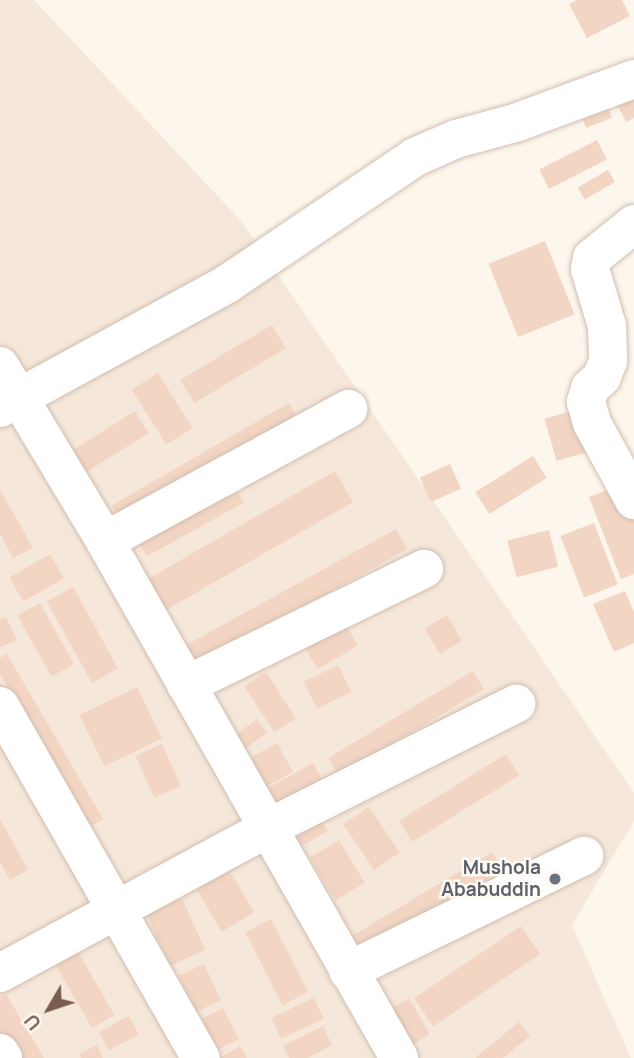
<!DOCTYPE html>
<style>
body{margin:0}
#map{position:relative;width:634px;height:1058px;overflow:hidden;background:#fdf6ec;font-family:Manrope,sans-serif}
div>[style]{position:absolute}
.residential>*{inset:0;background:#f5e8da}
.building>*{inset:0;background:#f3d5c3;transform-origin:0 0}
.roads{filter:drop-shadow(0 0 2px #d1beb0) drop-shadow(0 0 2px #d1beb0)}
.minor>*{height:38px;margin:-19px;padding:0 19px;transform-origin:19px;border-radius:19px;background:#fff}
.dots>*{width:19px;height:19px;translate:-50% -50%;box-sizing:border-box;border:4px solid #fffaf3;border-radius:50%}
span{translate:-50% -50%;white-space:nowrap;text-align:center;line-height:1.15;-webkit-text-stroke:5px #fffaf3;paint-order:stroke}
.worship-label{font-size:19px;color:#5b616d;font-weight:700}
.right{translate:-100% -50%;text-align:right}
.north{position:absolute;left:14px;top:974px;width:70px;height:70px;-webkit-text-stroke:5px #fffaf3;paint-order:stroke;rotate:231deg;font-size:19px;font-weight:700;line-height:28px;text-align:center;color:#7a5c4d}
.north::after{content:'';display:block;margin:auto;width:24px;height:32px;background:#7a5c4d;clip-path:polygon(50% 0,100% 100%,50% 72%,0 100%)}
</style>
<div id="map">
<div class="residential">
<div style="clip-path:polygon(0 0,34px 0,241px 221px,634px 793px,634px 821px,572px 925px,631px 1058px,0 1058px)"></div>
</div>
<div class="building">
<div style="clip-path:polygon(577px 0,622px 0,630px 16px,587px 38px,569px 4px)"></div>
<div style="clip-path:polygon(634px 89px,634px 118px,626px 122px,614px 99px)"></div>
<div style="left:604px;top:97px;width:22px;height:28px;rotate:68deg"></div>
<div style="left:597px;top:140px;width:22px;height:65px;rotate:63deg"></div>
<div style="left:608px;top:170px;width:14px;height:35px;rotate:60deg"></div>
<div style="left:545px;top:241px;width:79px;height:61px;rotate:68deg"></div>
<div style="left:272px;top:325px;width:27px;height:107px;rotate:59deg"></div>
<div style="left:158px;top:373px;width:65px;height:31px;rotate:58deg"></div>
<div style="left:289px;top:403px;width:24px;height:205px;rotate:60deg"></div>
<div style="left:582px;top:408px;width:44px;height:39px;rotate:74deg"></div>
<div style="left:135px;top:411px;width:26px;height:80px;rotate:58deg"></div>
<div style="left:533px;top:456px;width:26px;height:68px;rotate:58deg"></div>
<div style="left:450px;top:464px;width:27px;height:33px;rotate:66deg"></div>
<div style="left:335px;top:471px;width:36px;height:226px;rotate:60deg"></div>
<div style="clip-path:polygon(621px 485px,634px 519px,634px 574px,621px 579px,589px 497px)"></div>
<div style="left:235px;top:487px;width:18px;height:111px;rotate:61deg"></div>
<div style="clip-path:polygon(0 489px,33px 548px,13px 558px,0 534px)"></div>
<div style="left:594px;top:523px;width:66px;height:36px;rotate:69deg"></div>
<div style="left:396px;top:529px;width:23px;height:249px;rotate:61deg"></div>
<div style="left:549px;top:530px;width:38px;height:43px;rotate:76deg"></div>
<div style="left:50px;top:554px;width:28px;height:47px;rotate:60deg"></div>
<div style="left:73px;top:587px;width:93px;height:30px;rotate:61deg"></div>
<div style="clip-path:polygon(625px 591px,634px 612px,634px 643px,614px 652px,593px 604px)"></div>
<div style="left:40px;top:603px;width:70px;height:26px;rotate:61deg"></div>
<div style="left:447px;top:615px;width:30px;height:26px;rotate:60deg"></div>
<div style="clip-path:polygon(6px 617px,17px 640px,0 647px,0 619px)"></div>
<div style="left:342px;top:618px;width:32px;height:47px;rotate:60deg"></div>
<div style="clip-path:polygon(7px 654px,103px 819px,89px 828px,0 674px,0 658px)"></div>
<div style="left:338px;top:665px;width:30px;height:38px;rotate:64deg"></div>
<div style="left:473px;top:671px;width:21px;height:169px;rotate:59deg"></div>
<div style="left:266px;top:672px;width:55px;height:26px;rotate:57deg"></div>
<div style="left:137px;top:687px;width:57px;height:64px;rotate:64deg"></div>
<div style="left:257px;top:719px;width:17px;height:36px;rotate:54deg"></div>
<div style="left:277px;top:743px;width:33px;height:34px;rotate:61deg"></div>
<div style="left:162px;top:744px;width:46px;height:29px;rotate:66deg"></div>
<div style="left:506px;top:754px;width:25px;height:126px;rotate:58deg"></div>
<div style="left:313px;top:763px;width:26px;height:58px;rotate:61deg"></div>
<div style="left:369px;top:807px;width:55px;height:31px;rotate:56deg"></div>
<div style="left:319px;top:816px;width:17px;height:30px;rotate:59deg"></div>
<div style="clip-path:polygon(0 819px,28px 870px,10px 880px,0 862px)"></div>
<div style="left:339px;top:840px;width:50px;height:34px;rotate:59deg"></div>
<div style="left:492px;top:852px;width:21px;height:173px;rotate:59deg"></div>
<div style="left:226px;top:865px;width:55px;height:38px;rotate:59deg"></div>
<div style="left:182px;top:898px;width:57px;height:39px;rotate:66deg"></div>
<div style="left:271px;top:919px;width:82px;height:29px;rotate:63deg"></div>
<div style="left:521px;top:926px;width:34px;height:129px;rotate:56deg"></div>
<div style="left:77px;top:950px;width:75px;height:26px;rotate:60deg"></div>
<div style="left:204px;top:964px;width:40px;height:28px;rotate:65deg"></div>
<div style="clip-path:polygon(6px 994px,44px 1058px,13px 1058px,0 1036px,0 997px)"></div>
<div style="left:314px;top:998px;width:23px;height:47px;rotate:65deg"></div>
<div style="left:409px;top:998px;width:42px;height:32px;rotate:60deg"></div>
<div style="left:223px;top:1008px;width:35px;height:25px;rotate:63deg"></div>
<div style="left:129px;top:1016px;width:21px;height:34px;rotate:62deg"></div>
<div style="clip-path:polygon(519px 1022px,530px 1036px,503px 1058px,475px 1058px)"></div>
<div style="clip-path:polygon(323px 1026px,332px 1045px,308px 1058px,289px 1058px,283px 1046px)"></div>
<div style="clip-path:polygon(97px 1045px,103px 1058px,81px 1058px,79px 1054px)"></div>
<div style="clip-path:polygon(240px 1046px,247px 1058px,220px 1058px)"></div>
</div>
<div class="roads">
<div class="minor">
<div style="left:634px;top:224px;width:54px;rotate:141deg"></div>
<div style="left:592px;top:258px;width:11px;rotate:100deg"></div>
<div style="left:590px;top:269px;width:59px;rotate:73.4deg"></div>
<div style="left:607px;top:326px;width:35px;rotate:88deg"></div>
<div style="left:608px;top:361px;width:17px;rotate:111deg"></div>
<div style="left:602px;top:377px;width:16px;rotate:137deg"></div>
<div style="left:590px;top:388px;width:15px;rotate:106deg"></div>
<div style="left:586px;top:402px;width:22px;rotate:74deg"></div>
<div style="left:592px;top:423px;width:88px;rotate:61.4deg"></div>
<div style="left:0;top:366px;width:204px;rotate:59deg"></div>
<div style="left:105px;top:541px;width:595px;rotate:60.37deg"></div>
<div style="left:0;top:408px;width:259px;rotate:-28.6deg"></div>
<div style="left:227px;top:284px;width:227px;rotate:-34deg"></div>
<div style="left:415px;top:157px;width:45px;rotate:-23.7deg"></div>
<div style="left:456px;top:139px;width:61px;rotate:-15.2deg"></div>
<div style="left:515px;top:123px;width:127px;rotate:-20.3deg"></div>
<div style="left:105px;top:541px;width:277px;rotate:-28.5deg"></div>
<div style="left:186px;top:685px;width:265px;rotate:-26deg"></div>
<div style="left:0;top:706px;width:405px;rotate:60.3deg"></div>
<div style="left:348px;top:971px;width:263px;rotate:-26deg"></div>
<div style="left:0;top:973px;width:302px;rotate:-28.4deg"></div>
<div style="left:266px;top:829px;width:280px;rotate:-26.6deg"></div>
<div style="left:0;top:1053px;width:6px;rotate:59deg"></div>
</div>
</div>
<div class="dots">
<div style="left:555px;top:879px;background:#6b7280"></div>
</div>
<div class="worship-label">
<span class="right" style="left:541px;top:879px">Mushola<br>Ababuddin</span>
</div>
<div class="north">U</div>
</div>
